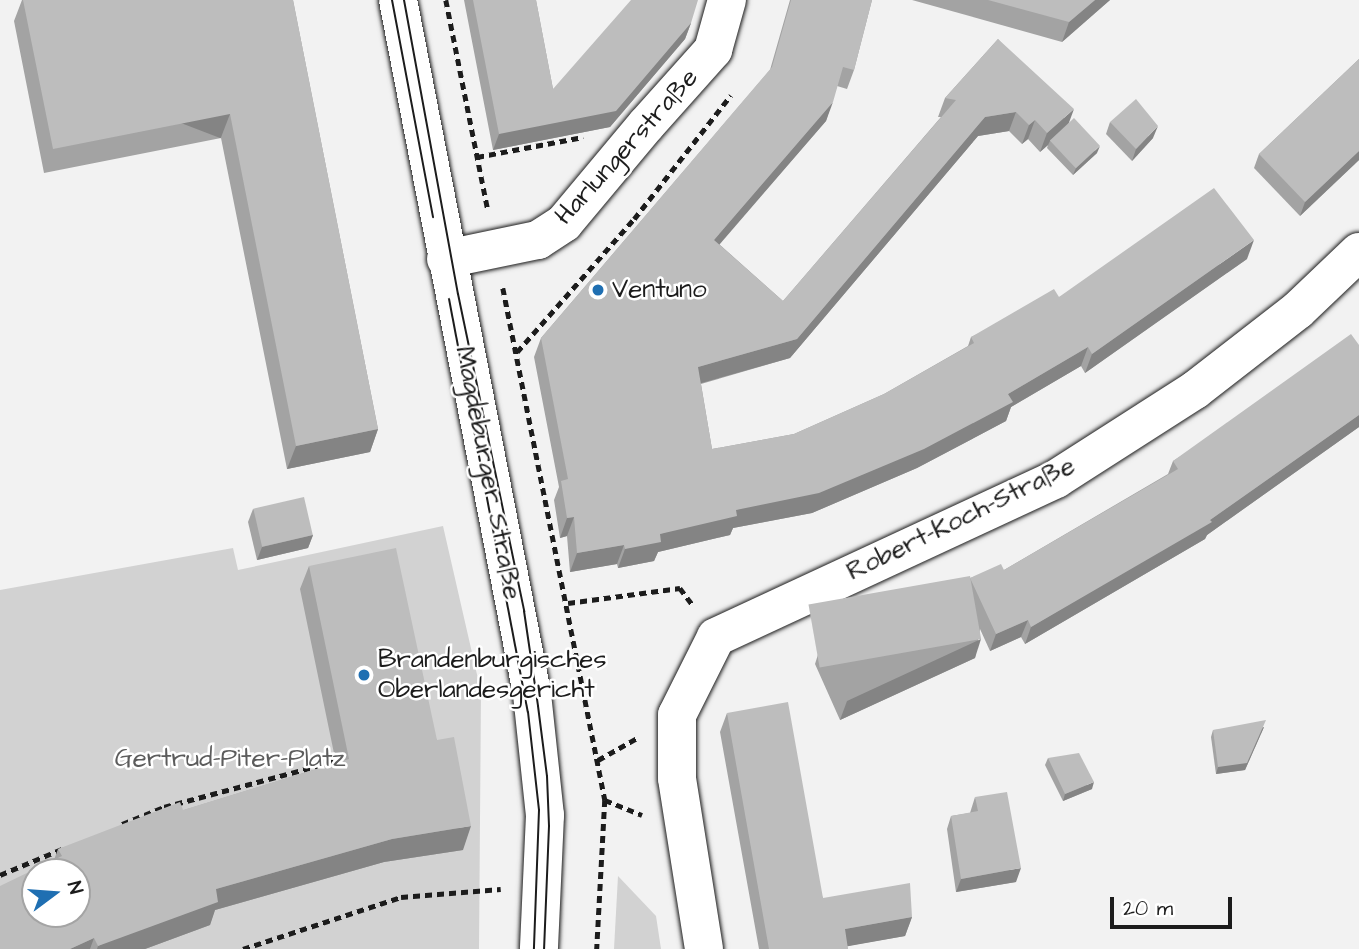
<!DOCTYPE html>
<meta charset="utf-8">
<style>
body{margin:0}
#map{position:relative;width:1359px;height:949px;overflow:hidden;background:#f2f2f2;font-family:"Architects Daughter",sans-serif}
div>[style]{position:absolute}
.green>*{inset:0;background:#d2d2d2}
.path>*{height:4.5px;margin-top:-2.25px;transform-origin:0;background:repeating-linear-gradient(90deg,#1c1c1c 0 7px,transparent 0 12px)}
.roads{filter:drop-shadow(0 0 2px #1c1c1c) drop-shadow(0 0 2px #1c1c1c)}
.street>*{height:38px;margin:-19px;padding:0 19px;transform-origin:19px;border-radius:19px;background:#fff}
.secondary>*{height:38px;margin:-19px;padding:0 19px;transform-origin:19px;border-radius:19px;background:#fff}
.tram>*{height:2px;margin:-1px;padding:0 1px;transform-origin:1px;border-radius:1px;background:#1c1c1c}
.wall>*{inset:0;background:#a3a3a3}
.shaded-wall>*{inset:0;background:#848484;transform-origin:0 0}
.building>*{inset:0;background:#bdbdbd;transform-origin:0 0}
.dots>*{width:19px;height:19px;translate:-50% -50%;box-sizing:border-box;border:4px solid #fff;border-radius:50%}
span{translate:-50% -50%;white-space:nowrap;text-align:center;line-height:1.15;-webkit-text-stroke:5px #fff;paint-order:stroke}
.street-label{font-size:26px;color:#1c1c1c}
.poi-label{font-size:26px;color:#1c1c1c}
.left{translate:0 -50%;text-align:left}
.park-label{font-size:26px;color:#5c5c5c}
.north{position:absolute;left:21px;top:858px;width:70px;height:70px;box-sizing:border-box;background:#fff;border:2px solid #a4a4a4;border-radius:50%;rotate:74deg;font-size:19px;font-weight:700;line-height:28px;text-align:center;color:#1c1c1c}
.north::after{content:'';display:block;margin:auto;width:24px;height:32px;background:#1f6fb2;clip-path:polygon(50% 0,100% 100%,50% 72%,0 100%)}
.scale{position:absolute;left:1110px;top:897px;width:122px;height:32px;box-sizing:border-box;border:4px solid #1c1c1c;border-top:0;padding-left:9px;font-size:21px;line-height:24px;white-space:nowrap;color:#1c1c1c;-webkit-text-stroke:5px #fff;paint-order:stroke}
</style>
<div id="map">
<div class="green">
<div style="clip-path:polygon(evenodd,443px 526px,481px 692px,479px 949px,0 949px,0 590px,233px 548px,238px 570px,443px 526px,35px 872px,77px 872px,77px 914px,35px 914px,35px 872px)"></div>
<div style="clip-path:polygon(618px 876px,656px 916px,661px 949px,614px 949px)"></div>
</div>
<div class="path">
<div style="left:446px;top:0;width:215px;rotate:78.7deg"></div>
<div style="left:477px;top:157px;width:108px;rotate:-10.7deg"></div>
<div style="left:503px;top:288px;width:522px;rotate:78.73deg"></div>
<div style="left:605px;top:800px;width:149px;rotate:93.1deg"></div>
<div style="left:517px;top:352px;width:177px;rotate:-48.7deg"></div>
<div style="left:634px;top:219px;width:157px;rotate:-52deg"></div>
<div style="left:568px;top:603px;width:113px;rotate:-7.6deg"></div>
<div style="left:680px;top:588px;width:21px;rotate:53deg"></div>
<div style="left:598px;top:760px;width:45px;rotate:-29.4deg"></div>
<div style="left:605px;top:800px;width:40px;rotate:22deg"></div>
<div style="left:122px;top:824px;width:45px;rotate:-22deg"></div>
<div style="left:164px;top:807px;width:178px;rotate:-15deg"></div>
<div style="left:0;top:875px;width:67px;rotate:-22.8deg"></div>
<div style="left:243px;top:949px;width:166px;rotate:-18.2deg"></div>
<div style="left:401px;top:897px;width:100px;rotate:-4.6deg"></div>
</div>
<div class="roads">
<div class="street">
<div style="left:446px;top:259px;width:94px;rotate:-11.7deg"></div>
<div style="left:538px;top:240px;width:31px;rotate:-33deg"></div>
<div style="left:564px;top:223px;width:128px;rotate:-50.1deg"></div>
<div style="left:646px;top:125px;width:101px;rotate:-48.2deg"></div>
<div style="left:713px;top:50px;width:52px;rotate:-74.4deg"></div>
<div style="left:704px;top:949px;width:173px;rotate:-99deg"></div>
<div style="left:677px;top:778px;width:63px;rotate:-90deg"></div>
<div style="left:677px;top:715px;width:87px;rotate:-63.4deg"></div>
<div style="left:716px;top:637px;width:375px;rotate:-24.9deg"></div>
<div style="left:1056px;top:479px;width:165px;rotate:-32.6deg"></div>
<div style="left:1195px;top:390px;width:130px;rotate:-37.8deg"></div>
<div style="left:1298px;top:310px;width:84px;rotate:-43.6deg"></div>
</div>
<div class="secondary">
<div style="left:398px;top:0;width:707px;rotate:79.07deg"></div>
<div style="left:532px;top:694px;width:122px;rotate:83.9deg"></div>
<div style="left:545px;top:815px;width:134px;rotate:92.6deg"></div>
</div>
</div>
<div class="tram">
<div style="left:392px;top:0;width:221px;rotate:79.3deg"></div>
<div style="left:404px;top:0;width:299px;rotate:79.6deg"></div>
<div style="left:458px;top:294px;width:324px;rotate:78.2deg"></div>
<div style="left:524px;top:611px;width:96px;rotate:81.6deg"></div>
<div style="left:538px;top:706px;width:71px;rotate:82.7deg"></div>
<div style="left:547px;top:776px;width:50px;rotate:87.7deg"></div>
<div style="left:549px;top:826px;width:123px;rotate:92.3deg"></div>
<div style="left:449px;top:299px;width:420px;rotate:79.2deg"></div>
<div style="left:528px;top:712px;width:99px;rotate:83.6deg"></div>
<div style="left:539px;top:810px;width:139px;rotate:92.1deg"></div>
</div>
<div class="wall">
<div style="clip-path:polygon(22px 0,293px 0,378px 429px,370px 452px,287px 469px,221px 138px,44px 173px,14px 21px)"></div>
<div style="clip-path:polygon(464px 0,536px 0,553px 89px,691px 23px,685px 39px,610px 127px,493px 150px)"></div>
<div style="clip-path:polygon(790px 0,872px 0,854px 70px,847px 89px,837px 86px,826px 121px,719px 244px,783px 301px,941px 117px,938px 117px,945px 98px,998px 39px,1068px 123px,1097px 153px,1073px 175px,1047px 148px,1048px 145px,1040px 152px,1028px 139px,1022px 144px,1009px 131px,978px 136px,790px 358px,701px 384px,712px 449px,794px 434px,884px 394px,968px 346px,971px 337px,1059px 297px,1247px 259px,1085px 373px,1081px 366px,1011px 407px,1006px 421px,917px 468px,812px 513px,733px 528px,730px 535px,658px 552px,654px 561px,618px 568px,617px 564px,570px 572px,567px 536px,560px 538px,554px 500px,559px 487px,534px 357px,541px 338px,770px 70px)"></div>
<div style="clip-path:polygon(912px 0,1110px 0,1062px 42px)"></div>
<div style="clip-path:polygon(1359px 59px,1359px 160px,1300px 216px,1254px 168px,1259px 154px)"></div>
<div style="clip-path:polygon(1110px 122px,1153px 138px,1132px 161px,1106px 134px)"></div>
<div style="clip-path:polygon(1359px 345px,1359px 427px,1207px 535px,1205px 539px,1025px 644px,1021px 637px,990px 651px,980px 629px,975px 658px,840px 720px,815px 664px,821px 645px,970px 578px,1004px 570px,1168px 474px,1173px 461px)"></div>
<div style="clip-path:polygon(253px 509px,313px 535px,308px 548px,257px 560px,248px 522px)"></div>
<div style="clip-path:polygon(309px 566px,437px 740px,463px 850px,384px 862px,215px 910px,210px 925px,145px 949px,0 949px,54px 860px,58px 849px,336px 763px,300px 589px)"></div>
<div style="clip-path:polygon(727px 713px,823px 898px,912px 917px,905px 936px,847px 946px,848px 949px,759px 949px,720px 732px)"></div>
<div style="clip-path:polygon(1264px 727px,1245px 770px,1216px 774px,1211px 737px,1213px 730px)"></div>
<div style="clip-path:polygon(1048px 758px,1092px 789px,1063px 801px,1045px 765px)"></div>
<div style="clip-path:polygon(975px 797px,1016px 882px,956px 892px,947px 829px,951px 816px,970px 813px)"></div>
</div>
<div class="shaded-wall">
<div style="clip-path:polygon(1095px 0,1110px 0,1062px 42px,1069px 22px)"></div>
<div style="clip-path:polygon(691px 23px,685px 39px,610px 127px,493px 150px,499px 134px)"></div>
<div style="clip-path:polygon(833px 102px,826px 121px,707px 259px,714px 240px)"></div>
<div style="clip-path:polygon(1074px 109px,1067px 128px,1050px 141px,1048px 145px,1040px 152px,1047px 133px)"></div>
<div style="clip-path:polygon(1016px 112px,1009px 131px,978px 136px,790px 358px,691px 386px,698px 367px,797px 339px,985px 117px)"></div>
<div style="left:230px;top:114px;width:26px;height:180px;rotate:111deg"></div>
<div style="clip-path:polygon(1035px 120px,1028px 139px,1022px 144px,1029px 125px)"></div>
<div style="clip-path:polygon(1158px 126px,1153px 138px,1132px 161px,1136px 149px)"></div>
<div style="clip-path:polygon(1100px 146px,1097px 153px,1073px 175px,1076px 168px)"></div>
<div style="clip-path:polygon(1359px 151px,1359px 160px,1300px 216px,1305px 202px)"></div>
<div style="clip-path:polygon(1254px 240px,1247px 259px,1085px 373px,1092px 354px)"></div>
<div style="clip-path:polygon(1088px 347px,1081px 366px,1011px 407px,1006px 421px,917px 468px,812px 513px,733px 528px,730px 535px,658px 552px,654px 561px,618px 568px,625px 549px,660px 534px,736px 510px,1008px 394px)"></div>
<div style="clip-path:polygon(1359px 415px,1359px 427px,1207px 535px,1205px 539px,1025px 644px,1031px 627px,1210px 520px)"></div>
<div style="clip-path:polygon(378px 429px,370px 452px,287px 469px,296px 446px)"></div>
<div style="clip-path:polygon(574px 517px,567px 536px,560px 538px,567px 518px)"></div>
<div style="clip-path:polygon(313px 535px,308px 548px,257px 560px,262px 547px)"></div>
<div style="clip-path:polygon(624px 545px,617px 564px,570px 572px,577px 553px)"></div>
<div style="clip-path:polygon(1028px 620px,1021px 637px,990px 651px,996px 634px)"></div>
<div style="clip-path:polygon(981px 639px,975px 658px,840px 720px,847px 701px)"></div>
<div style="clip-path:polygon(1264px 727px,1245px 770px,1216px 774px,1218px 767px)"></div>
<div style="clip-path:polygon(1094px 782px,1092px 789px,1063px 801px,1065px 794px)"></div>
<div style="clip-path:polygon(471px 826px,463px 850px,384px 862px,215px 910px,210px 925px,145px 949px,97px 949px,98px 946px,216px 889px,392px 839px)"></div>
<div style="clip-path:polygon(1021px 868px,1016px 882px,956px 892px,961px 879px)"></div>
<div style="clip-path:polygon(912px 917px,905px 936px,838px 948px,845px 929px)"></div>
<div style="clip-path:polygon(94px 938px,90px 949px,70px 949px)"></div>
</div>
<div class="building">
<div style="clip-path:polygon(23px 0,293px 0,378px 429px,296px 446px,230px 114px,53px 149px)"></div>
<div style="clip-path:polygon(473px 0,536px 0,553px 89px,631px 0,698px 0,691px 23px,616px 111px,499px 134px)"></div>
<div style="clip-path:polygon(791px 0,872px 0,854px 70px,843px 67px,833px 102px,714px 240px,783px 301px,956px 100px,945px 98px,998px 39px,1074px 109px,1047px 133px,1035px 120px,1029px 125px,1016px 112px,985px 117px,797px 339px,698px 367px,712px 449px,794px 434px,884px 394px,974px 343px,971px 337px,1054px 289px,1059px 297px,1214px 188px,1254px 240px,1092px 354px,1088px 347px,1008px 394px,1013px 402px,924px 449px,819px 493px,736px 510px,737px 516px,660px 534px,661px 542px,625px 549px,624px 545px,577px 553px,574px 517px,567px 518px,561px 481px,568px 479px,541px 338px,772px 67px)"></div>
<div style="clip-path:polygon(988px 0,1095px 0,1069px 22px)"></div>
<div style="clip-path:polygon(1359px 59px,1359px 151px,1305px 202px,1259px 154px)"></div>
<div style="clip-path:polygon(1136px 99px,1158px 126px,1136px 149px,1110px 122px)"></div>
<div style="left:1074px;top:118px;width:38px;height:33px;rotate:47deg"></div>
<div style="clip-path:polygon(1351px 334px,1359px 345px,1359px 415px,1210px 520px,1212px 522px,1031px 627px,1028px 620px,996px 634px,970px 578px,1001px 564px,1004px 570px,1178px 469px,1173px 461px)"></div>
<div style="left:304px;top:497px;width:39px;height:52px;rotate:77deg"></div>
<div style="clip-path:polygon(evenodd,396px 548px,437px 740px,454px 737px,471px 826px,392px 839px,216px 889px,218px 902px,98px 946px,94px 938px,70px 949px,0 949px,0 886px,62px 856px,58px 849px,180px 802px,183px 810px,349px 759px,309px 566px,396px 548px,35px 872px,77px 872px,77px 914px,35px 914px,35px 872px)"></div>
<div style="left:970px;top:576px;width:64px;height:164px;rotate:80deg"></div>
<div style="clip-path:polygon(788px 702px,823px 898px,910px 883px,912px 917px,845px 929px,848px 949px,769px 949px,727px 713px)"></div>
<div style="clip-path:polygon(1266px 720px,1247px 763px,1218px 767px,1213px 730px)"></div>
<div style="clip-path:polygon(1079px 753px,1094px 782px,1065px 794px,1048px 758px)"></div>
<div style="clip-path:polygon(1007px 792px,1021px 868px,961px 879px,951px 816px,978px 811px,975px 797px)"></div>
</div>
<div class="dots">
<div style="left:598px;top:290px;background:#1f6fb2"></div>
<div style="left:364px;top:675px;background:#1f6fb2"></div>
</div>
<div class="street-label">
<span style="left:627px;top:147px;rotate:-48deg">Harlungerstraße</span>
<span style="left:488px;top:473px;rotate:79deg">Magdeburger Straße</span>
<span style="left:961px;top:519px;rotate:-26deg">Robert-Koch-Straße</span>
</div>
<div class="poi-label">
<span class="left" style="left:612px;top:290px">Ventuno</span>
<span class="left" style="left:378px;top:675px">Brandenburgisches<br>Oberlandesgericht</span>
</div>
<div class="park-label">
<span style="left:230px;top:759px">Gertrud-Piter-Platz</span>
</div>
<div class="north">N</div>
<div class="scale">20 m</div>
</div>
